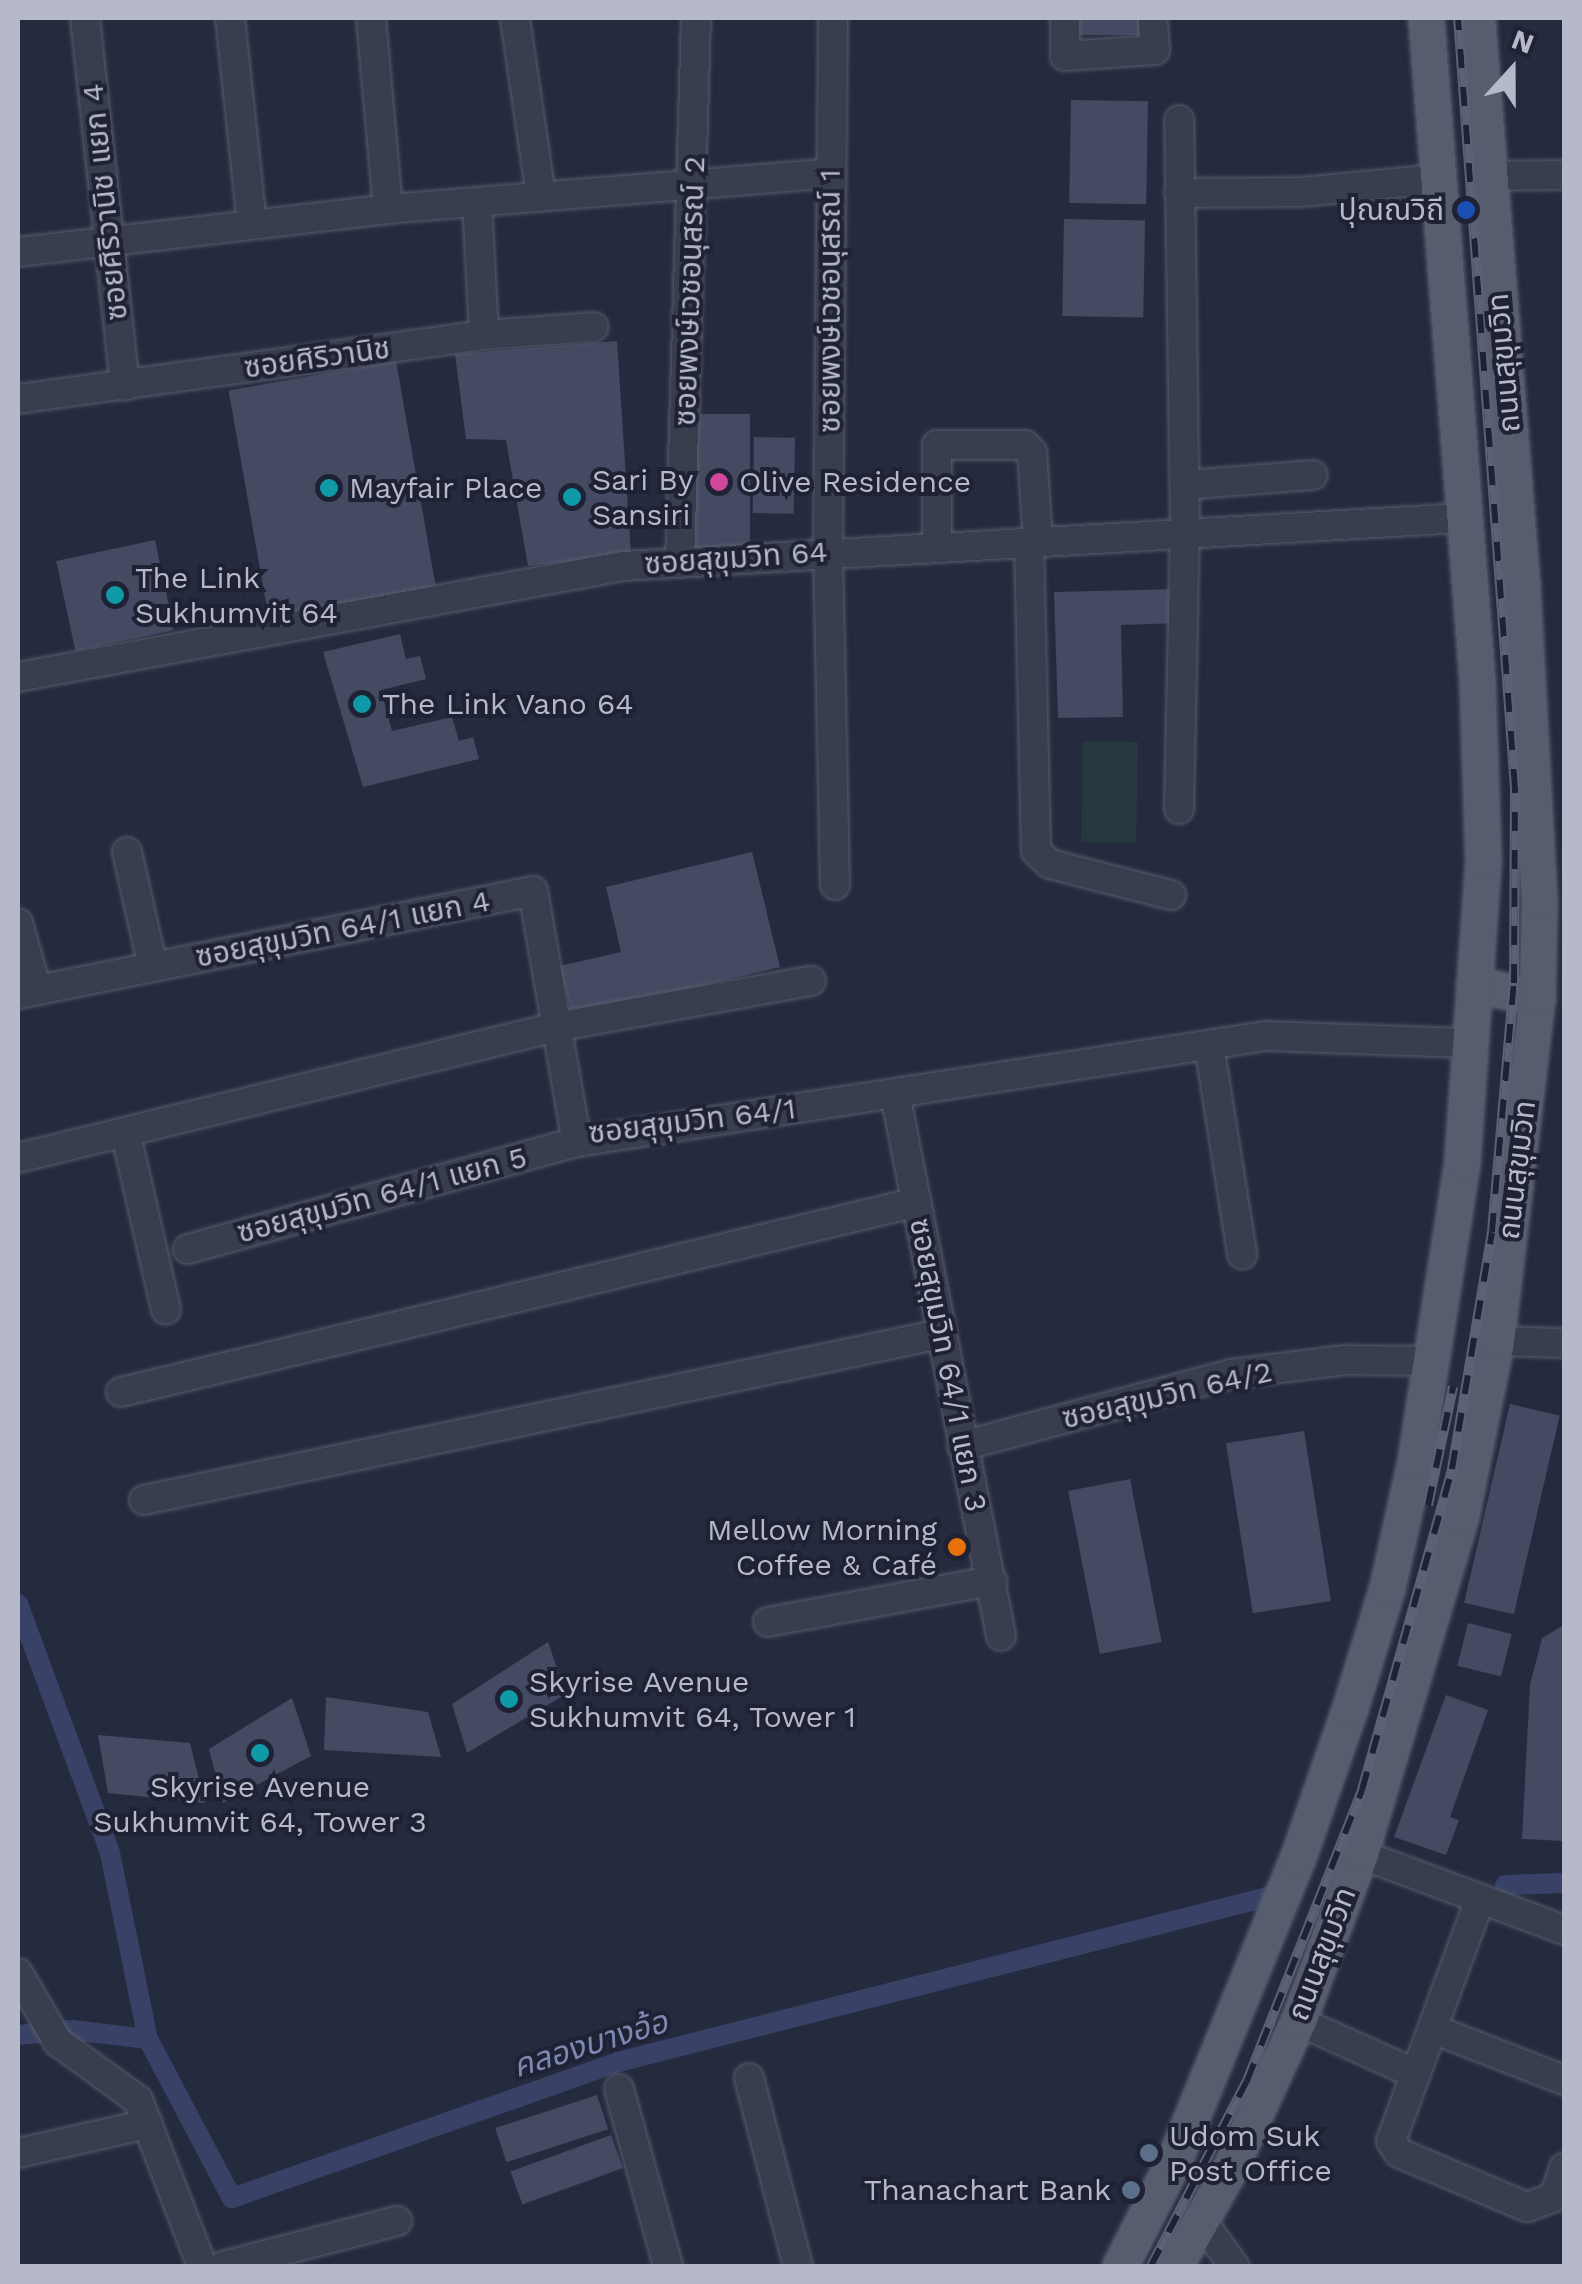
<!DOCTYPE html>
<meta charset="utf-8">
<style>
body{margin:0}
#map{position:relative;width:1582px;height:2284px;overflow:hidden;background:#252b3f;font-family:"Work Sans","Noto Sans Thai",sans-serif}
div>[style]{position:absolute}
.green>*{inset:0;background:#273840;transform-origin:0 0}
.canal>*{height:20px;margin:-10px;padding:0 10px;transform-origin:10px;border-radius:10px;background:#394266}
.building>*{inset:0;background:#444a61;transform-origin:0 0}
.roads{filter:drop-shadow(0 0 2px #575b6d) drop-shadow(0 0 2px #575b6d)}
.minor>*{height:28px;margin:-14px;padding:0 14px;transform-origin:14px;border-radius:14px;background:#393e4f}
.major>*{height:35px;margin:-17.5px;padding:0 17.5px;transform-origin:17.5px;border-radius:17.5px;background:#575c6f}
.rail>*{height:10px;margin-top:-5px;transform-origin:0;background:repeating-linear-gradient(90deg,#1e2234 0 19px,#5b6176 0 38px);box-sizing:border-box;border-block:2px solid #5b6176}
.dots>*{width:28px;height:28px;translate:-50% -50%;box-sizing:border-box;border:5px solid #1e2234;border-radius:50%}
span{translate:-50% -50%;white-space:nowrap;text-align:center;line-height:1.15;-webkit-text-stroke:8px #1e2234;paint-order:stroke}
.street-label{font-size:30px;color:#b5b9ca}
.poi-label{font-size:30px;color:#b5b9ca}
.right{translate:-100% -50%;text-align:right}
.left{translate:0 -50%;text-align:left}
.water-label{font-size:32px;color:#7d88b1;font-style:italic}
.frame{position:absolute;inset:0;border:20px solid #b5b9ca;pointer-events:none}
.north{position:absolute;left:1462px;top:20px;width:100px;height:100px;-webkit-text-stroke:8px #1e2234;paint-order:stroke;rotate:21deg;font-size:28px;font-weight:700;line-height:40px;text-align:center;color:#b5b9ca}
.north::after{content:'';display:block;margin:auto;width:35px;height:45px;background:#b5b9ca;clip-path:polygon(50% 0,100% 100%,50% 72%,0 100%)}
</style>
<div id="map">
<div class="green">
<div style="left:1083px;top:741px;width:55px;height:101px;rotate:1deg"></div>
</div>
<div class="canal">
<div style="left:18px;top:1604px;width:265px;rotate:69.7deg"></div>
<div style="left:110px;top:1853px;width:190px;rotate:78.5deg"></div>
<div style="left:1505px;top:1885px;width:59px;rotate:-1.9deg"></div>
<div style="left:18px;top:2035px;width:54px;rotate:-5.3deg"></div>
<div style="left:72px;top:2030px;width:77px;rotate:6.8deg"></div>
<div style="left:148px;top:2039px;width:180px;rotate:62.2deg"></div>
<div style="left:232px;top:2198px;width:409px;rotate:-19.4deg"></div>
<div style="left:618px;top:2062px;width:678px;rotate:-14.26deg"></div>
</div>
<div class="building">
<div style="left:1075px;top:18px;width:68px;height:17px"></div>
<div style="left:1071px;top:100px;width:77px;height:103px;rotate:1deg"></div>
<div style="left:1064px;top:219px;width:81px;height:97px;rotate:1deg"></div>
<div style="clip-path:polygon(617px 341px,631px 554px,528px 566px,506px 440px,466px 439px,455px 354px)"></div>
<div style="left:396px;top:361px;width:233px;height:170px;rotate:80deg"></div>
<div style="left:691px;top:414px;width:59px;height:140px"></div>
<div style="left:754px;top:437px;width:41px;height:76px;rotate:1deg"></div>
<div style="left:155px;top:540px;width:92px;height:101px;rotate:78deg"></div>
<div style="clip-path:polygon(1179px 589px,1180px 623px,1121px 625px,1123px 717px,1058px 718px,1054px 592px)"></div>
<div style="clip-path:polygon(400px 634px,406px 659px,420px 656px,426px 679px,381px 690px,392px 731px,452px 717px,459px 741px,473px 737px,479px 759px,363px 787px,323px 652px)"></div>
<div style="clip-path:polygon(752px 852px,780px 967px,572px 1016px,560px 966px,621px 952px,606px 887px)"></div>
<div style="left:1510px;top:1404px;width:51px;height:204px;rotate:13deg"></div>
<div style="left:1304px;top:1431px;width:172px;height:79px;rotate:81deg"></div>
<div style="left:1130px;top:1479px;width:166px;height:63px;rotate:79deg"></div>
<div style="left:1468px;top:1623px;width:45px;height:44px;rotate:14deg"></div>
<div style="clip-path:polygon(1564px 1625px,1564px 1841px,1522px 1839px,1530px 1685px,1542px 1638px)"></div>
<div style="clip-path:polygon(548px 1642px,566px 1694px,467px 1753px,452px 1704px)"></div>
<div style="clip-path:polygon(1446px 1695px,1488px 1710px,1450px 1817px,1459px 1820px,1446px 1855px,1394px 1837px)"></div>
<div style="clip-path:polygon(326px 1697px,428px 1712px,441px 1757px,324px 1750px)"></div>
<div style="clip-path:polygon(292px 1698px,311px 1756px,223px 1803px,209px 1749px)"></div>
<div style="clip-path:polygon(98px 1735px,190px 1743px,205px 1803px,108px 1793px)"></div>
<div style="left:597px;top:2095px;width:36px;height:107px;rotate:72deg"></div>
<div style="left:611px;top:2135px;width:35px;height:107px;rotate:70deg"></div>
</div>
<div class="roads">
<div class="minor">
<div style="left:85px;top:18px;width:370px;rotate:83.8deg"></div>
<div style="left:230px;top:18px;width:206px;rotate:83.9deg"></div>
<div style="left:371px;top:18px;width:192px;rotate:84.9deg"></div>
<div style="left:515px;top:18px;width:180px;rotate:81.7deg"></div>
<div style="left:833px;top:18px;width:533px;rotate:90.54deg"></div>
<div style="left:828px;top:551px;width:334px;rotate:88.8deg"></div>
<div style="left:1065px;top:18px;width:38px;rotate:90deg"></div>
<div style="left:1065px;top:56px;width:90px;rotate:-3.8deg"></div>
<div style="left:1155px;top:50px;width:32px;rotate:-94deg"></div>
<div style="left:1489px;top:176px;width:75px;rotate:-0.8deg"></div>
<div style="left:1179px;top:193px;width:122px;rotate:-0.5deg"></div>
<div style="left:1301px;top:192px;width:137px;rotate:-5.5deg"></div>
<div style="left:18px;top:252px;width:372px;rotate:-6.6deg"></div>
<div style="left:388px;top:209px;width:444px;rotate:-4.6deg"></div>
<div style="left:484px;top:335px;width:110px;rotate:-4.2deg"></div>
<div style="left:18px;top:399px;width:470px;rotate:-7.8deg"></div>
<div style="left:484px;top:335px;width:133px;rotate:-93deg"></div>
<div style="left:1185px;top:485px;width:128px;rotate:-4.5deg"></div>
<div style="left:1029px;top:542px;width:309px;rotate:88.7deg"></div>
<div style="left:1036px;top:851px;width:19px;rotate:43deg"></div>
<div style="left:1050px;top:864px;width:125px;rotate:14.4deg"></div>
<div style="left:937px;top:546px;width:101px;rotate:-90deg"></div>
<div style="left:937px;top:445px;width:88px"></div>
<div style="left:1025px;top:445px;width:10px;rotate:45deg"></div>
<div style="left:1032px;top:452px;width:89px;rotate:86.1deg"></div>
<div style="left:680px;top:563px;width:545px;rotate:-88.32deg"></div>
<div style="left:18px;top:677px;width:615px;rotate:-10.4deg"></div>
<div style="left:623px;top:566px;width:842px;rotate:-3.27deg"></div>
<div style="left:1179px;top:809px;width:275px;rotate:-88.8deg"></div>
<div style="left:1185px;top:534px;width:414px;rotate:-90.8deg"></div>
<div style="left:127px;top:852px;width:118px;rotate:77.3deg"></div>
<div style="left:18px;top:923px;width:70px;rotate:74.2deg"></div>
<div style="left:18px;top:994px;width:525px;rotate:-11.31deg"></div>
<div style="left:533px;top:891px;width:255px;rotate:80.1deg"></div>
<div style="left:577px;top:1142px;width:697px;rotate:-8.75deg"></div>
<div style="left:1266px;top:1036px;width:205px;rotate:2deg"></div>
<div style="left:1209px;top:1045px;width:212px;rotate:81deg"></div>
<div style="left:895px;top:1093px;width:553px;rotate:78.95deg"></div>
<div style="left:126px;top:1135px;width:179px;rotate:77.1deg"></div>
<div style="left:18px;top:1158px;width:558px;rotate:-13.69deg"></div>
<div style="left:560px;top:1026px;width:255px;rotate:-10.2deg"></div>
<div style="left:188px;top:1249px;width:403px;rotate:-15.4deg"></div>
<div style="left:1496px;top:1341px;width:68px;rotate:1.7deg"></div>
<div style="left:121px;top:1392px;width:818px;rotate:-13.42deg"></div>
<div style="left:962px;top:1446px;width:278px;rotate:-15deg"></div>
<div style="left:1231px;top:1374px;width:115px;rotate:-7deg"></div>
<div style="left:1345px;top:1360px;width:90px;rotate:0.6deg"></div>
<div style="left:144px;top:1500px;width:814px;rotate:-11.77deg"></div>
<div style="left:768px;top:1622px;width:228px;rotate:-10.4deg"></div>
<div style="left:1360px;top:1854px;width:218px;rotate:20.4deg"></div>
<div style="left:1480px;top:1899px;width:258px;rotate:110.2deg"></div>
<div style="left:1391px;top:2141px;width:14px;rotate:56deg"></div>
<div style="left:1399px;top:2153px;width:139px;rotate:22.9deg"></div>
<div style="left:1527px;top:2207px;width:29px;rotate:-20deg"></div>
<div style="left:1554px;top:2197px;width:31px;rotate:-71deg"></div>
<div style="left:18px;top:1973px;width:80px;rotate:59.9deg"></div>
<div style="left:58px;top:2042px;width:99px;rotate:35.9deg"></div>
<div style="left:138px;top:2100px;width:178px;rotate:68.9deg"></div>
<div style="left:1298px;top:2021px;width:129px;rotate:24.2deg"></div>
<div style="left:1433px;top:2029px;width:141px;rotate:21.3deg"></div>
<div style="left:749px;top:2078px;width:194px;rotate:75.4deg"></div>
<div style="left:619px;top:2089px;width:184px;rotate:74.5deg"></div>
<div style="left:18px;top:2153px;width:133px;rotate:-12.6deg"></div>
<div style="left:1201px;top:2220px;width:57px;rotate:54.3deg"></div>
<div style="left:223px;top:2266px;width:180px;rotate:-14.5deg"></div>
</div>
<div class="major">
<div style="left:1474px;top:984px;width:65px;rotate:12.5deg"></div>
<div style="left:1120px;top:2266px;width:121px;rotate:-63deg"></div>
<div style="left:1175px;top:2158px;width:325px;rotate:-67.8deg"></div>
<div style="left:1298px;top:1857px;width:158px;rotate:-70.8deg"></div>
<div style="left:1350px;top:1708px;width:126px;rotate:-72.9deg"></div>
<div style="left:1387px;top:1588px;width:129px;rotate:-77.5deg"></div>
<div style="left:1415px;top:1462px;width:305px;rotate:-81.1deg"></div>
<div style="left:1462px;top:1161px;width:301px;rotate:-86deg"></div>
<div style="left:1483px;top:861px;width:181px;rotate:-91.9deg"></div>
<div style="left:1477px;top:680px;width:664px;rotate:-94.41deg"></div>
<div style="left:1175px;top:2266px;width:112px;rotate:-60.7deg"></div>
<div style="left:1230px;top:2168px;width:162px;rotate:-65.2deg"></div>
<div style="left:1298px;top:2021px;width:178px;rotate:-69.6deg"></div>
<div style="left:1360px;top:1854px;width:354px;rotate:-73.4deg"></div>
<div style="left:1461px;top:1515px;width:177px;rotate:-78.6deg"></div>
<div style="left:1496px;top:1341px;width:345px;rotate:-83.2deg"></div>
<div style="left:1537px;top:998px;width:97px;rotate:-88.8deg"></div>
<div style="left:1539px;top:901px;width:315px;rotate:-93.1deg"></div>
<div style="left:1522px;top:586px;width:570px;rotate:-94.53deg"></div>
</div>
</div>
<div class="rail">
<div style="left:1428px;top:1505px;width:121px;rotate:-78deg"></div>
<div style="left:1151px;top:2266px;width:208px;rotate:-62.6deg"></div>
<div style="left:1247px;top:2081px;width:313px;rotate:-68.4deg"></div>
<div style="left:1362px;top:1790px;width:333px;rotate:-74.3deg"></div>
<div style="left:1452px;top:1469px;width:240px;rotate:-80.4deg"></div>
<div style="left:1492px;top:1232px;width:250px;rotate:-85deg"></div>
<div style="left:1514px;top:983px;width:195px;rotate:-89.7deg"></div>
<div style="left:1515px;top:788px;width:772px;rotate:-94.23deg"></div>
</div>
<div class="dots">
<div style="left:1466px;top:210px;background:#1a4fb4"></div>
<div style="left:719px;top:482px;background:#d1479c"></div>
<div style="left:329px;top:488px;background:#0f9aa8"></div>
<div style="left:572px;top:497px;background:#0f9aa8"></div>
<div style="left:115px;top:595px;background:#0f9aa8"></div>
<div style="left:362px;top:704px;background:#0f9aa8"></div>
<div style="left:957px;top:1547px;background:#e8710a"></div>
<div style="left:509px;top:1699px;background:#0f9aa8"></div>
<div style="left:260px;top:1753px;background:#0f9aa8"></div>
<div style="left:1149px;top:2153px;background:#5c6f8a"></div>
<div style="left:1131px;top:2190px;background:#5c6f8a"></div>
</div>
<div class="street-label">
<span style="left:105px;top:202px;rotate:-96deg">ซอยศิริวานิช แยก 4</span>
<span style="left:690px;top:291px;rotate:-88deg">ซอยพงษ์เวชอนุสรณ์ 2</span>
<span style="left:830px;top:301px;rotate:-90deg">ซอยพงษ์เวชอนุสรณ์ 1</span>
<span style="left:317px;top:358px;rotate:-8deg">ซอยศิริวานิช</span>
<span style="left:1504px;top:363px;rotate:-95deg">ถนนสุขุมวิท</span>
<span style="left:736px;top:558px;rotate:-4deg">ซอยสุขุมวิท 64</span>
<span style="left:343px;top:929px;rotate:-11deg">ซอยสุขุมวิท 64/1 แยก 4</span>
<span style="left:692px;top:1121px;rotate:-7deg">ซอยสุขุมวิท 64/1</span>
<span style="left:1517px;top:1170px;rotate:-83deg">ถนนสุขุมวิท</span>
<span style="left:382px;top:1195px;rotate:-15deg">ซอยสุขุมวิท 64/1 แยก 5</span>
<span style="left:948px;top:1365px;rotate:79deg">ซอยสุขุมวิท 64/1 แยก 3</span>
<span style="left:1167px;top:1395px;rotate:-13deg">ซอยสุขุมวิท 64/2</span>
<span style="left:1322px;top:1954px;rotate:-69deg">ถนนสุขุมวิท</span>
</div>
<div class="poi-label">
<span class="right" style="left:1444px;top:210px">ปุณณวิถี</span>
<span class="left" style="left:592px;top:497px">Sari By<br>Sansiri</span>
<span class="left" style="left:739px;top:482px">Olive Residence</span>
<span class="left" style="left:349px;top:488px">Mayfair Place</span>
<span class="left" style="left:135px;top:595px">The Link<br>Sukhumvit 64</span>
<span class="left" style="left:382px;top:704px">The Link Vano 64</span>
<span class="right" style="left:937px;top:1547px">Mellow Morning<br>Coffee &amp; Café</span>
<span class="left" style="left:529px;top:1699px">Skyrise Avenue<br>Sukhumvit 64, Tower 1</span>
<span style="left:260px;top:1804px">Skyrise Avenue<br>Sukhumvit 64, Tower 3</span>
<span class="left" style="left:1169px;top:2153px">Udom Suk<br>Post Office</span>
<span class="right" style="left:1111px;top:2190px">Thanachart Bank</span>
</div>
<div class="water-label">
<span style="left:590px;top:2044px;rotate:-17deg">คลองบางอ้อ</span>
</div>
<div class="frame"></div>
<div class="north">N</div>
</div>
